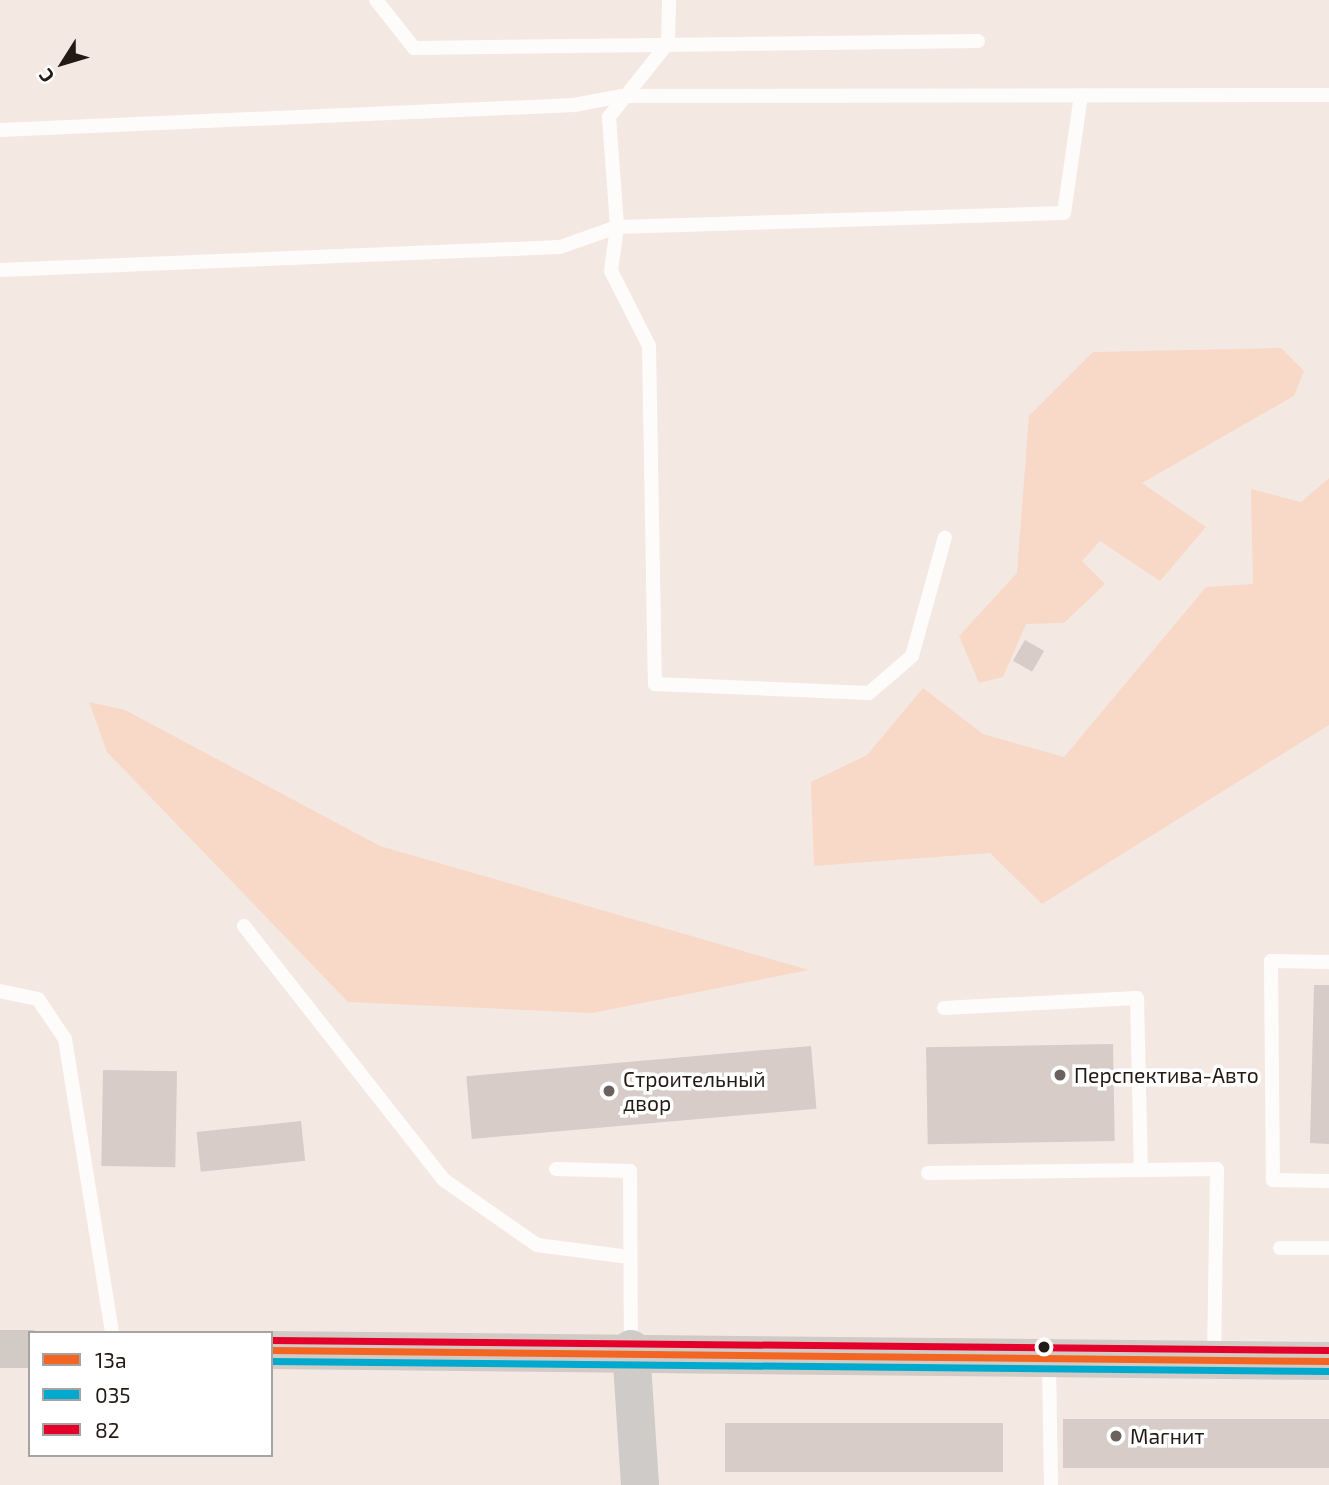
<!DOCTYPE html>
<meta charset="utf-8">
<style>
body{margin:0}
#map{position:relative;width:1329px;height:1485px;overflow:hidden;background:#f4e8e2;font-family:"Exo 2",sans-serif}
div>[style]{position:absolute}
.green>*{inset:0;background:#f8d9c8}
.building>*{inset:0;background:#d7ccc8;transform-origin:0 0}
.lane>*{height:14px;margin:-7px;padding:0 7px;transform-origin:7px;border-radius:7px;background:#fdfcfb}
.secondary>*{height:38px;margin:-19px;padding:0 19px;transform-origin:19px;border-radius:19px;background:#cfcbc9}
.primary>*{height:38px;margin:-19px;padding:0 19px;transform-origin:19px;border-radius:19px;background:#d1cac5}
.bus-1>*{height:7px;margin:-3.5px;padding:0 3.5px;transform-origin:3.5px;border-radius:3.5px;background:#f26522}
.bus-2>*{height:7px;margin:-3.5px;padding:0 3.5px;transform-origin:3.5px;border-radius:3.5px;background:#00a9ce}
.bus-3>*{height:7px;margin:-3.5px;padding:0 3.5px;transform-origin:3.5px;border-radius:3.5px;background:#e4002b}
.dots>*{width:19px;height:19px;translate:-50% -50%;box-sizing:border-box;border:4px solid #fff;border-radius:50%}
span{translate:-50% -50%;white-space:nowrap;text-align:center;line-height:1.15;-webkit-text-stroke:7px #fff;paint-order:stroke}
.poi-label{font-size:21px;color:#231a15}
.left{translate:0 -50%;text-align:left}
.legend{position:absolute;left:28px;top:1331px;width:245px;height:126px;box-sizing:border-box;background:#fff;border:2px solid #a7a3a1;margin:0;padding:9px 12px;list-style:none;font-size:21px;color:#231a15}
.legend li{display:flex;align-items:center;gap:14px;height:35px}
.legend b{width:35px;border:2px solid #a7a3a1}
.north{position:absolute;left:28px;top:28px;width:70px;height:70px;-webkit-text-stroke:5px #fff;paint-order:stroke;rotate:233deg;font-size:19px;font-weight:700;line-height:28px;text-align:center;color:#231a15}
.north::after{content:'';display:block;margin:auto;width:24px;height:32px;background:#231a15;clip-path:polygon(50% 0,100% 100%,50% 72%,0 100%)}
</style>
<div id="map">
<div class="green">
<div style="clip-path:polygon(1281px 348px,1304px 371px,1294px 396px,1142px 483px,1206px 527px,1160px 581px,1100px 541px,1082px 561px,1105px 584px,1064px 623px,1026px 624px,1003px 677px,979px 683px,959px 636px,1017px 573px,1029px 416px,1093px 352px)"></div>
<div style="clip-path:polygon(1329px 478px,1329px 725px,1042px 904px,990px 853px,814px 866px,811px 782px,867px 755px,923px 688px,983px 734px,1064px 757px,1206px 587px,1253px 584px,1251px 489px,1301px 502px)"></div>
<div style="clip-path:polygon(89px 702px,125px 710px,380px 846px,809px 970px,592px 1013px,348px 1002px,107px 752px)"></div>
</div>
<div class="building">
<div style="left:1025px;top:640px;width:22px;height:24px;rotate:30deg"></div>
<div style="clip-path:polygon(1314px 985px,1329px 985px,1329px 1144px,1310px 1143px)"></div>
<div style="left:1113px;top:1044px;width:97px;height:187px;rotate:89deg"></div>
<div style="left:811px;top:1046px;width:63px;height:346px;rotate:85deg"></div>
<div style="left:103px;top:1070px;width:74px;height:96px;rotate:1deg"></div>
<div style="left:301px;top:1121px;width:40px;height:105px;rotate:84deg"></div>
<div style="left:1063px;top:1419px;width:266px;height:49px"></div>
<div style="left:725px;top:1423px;width:278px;height:49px"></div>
</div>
<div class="lane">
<div style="left:376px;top:0;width:61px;rotate:51.6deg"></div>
<div style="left:414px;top:48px;width:564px;rotate:-0.71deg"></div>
<div style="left:669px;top:0;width:43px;rotate:91.3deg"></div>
<div style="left:668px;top:43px;width:95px;rotate:128.6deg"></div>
<div style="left:609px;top:117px;width:110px;rotate:85.8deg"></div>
<div style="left:617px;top:227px;width:44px;rotate:97.8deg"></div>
<div style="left:611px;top:271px;width:84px;rotate:63.1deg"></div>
<div style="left:649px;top:346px;width:338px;rotate:89deg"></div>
<div style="left:655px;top:684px;width:214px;rotate:2.4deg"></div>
<div style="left:869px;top:693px;width:57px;rotate:-40.7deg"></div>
<div style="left:912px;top:656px;width:123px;rotate:-74.5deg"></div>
<div style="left:0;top:130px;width:575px;rotate:-2.49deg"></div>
<div style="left:574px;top:105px;width:48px;rotate:-10.8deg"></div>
<div style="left:621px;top:96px;width:708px;rotate:-0.08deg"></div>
<div style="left:0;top:270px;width:560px;rotate:-2.35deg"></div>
<div style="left:560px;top:247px;width:60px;rotate:-19.3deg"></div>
<div style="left:617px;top:227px;width:447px;rotate:-1.8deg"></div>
<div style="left:1064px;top:213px;width:119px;rotate:-81.8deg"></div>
<div style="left:244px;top:926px;width:323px;rotate:51.8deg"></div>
<div style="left:444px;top:1180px;width:113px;rotate:35deg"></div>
<div style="left:537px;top:1245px;width:93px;rotate:7.4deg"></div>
<div style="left:1329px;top:962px;width:58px;rotate:-179deg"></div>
<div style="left:1271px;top:961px;width:219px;rotate:89.5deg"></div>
<div style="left:1273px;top:1180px;width:56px;rotate:1deg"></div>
<div style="left:0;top:991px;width:39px;rotate:12deg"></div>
<div style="left:38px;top:999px;width:48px;rotate:56deg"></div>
<div style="left:65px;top:1039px;width:298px;rotate:80.9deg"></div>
<div style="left:944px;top:1008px;width:193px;rotate:-3deg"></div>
<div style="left:1137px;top:998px;width:172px;rotate:88.7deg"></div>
<div style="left:556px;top:1169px;width:74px;rotate:1.5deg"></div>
<div style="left:630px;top:1171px;width:177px;rotate:89.7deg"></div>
<div style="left:928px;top:1173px;width:289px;rotate:-0.8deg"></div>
<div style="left:1217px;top:1169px;width:189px;rotate:90.9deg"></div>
<div style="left:1280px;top:1248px;width:49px"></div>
<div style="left:1049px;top:1361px;width:124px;rotate:89.1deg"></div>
</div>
<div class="secondary">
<div style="left:631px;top:1349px;width:136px;rotate:86.2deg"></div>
</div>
<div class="primary">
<div style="left:0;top:1349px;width:30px"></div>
<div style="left:271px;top:1350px;width:1058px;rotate:0.6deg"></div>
</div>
<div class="bus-1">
<div style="left:271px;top:1350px;width:1058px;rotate:0.6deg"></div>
</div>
<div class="bus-2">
<div style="left:271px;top:1361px;width:1058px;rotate:0.54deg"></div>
</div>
<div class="bus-3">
<div style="left:271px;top:1340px;width:1058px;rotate:0.54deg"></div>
</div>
<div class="dots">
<div style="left:1060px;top:1075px;background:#6c625d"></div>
<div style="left:609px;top:1091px;background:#6c625d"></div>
<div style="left:1044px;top:1347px;background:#231a15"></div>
<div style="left:1116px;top:1436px;background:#6c625d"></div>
</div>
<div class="poi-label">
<span class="left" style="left:1074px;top:1075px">Перспектива-Авто</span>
<span class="left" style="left:623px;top:1091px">Строительный<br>двор</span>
<span class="left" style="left:1130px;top:1436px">Магнит</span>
</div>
<ul class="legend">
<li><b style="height:9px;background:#f26522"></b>13а</li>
<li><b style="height:9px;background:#00a9ce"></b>035</li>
<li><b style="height:9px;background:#e4002b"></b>82</li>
</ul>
<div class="north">С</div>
</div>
